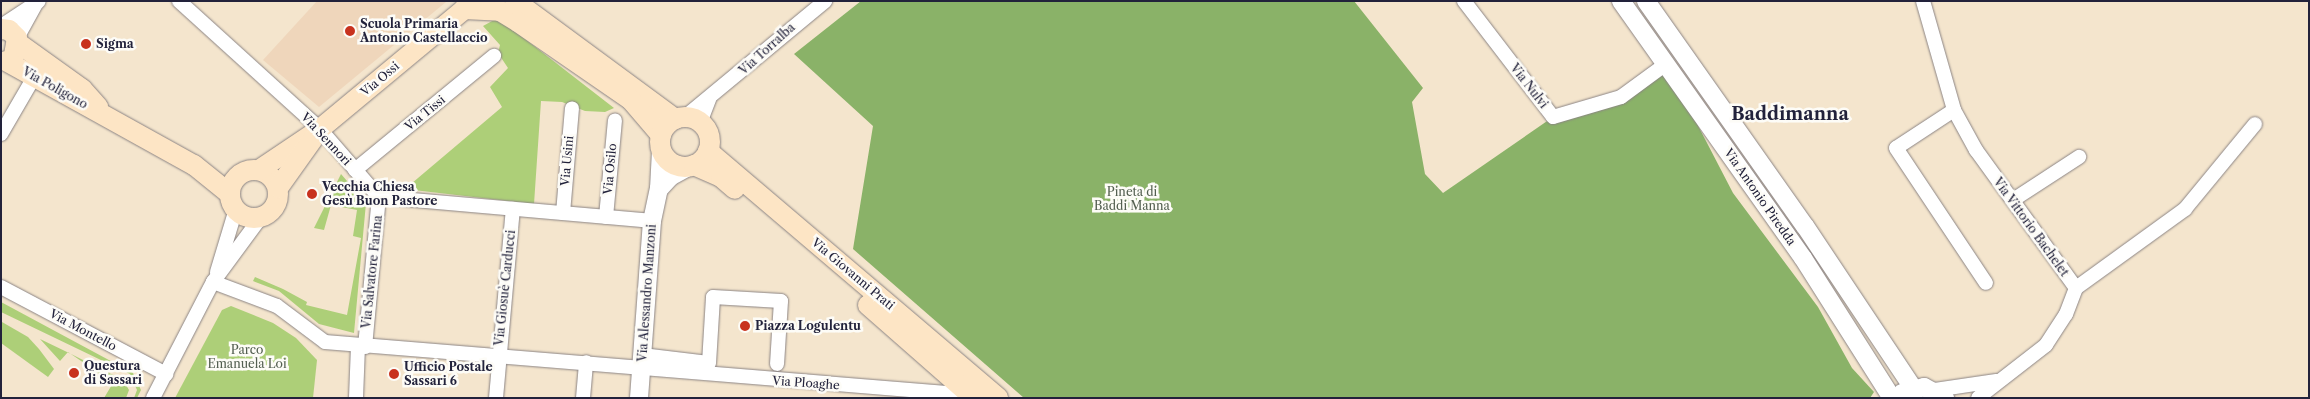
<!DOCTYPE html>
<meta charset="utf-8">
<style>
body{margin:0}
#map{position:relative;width:2310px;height:399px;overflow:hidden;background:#f4e5cd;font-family:"Libre Caslon Text",serif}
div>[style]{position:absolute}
.built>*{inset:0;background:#efd6bb}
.green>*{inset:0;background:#adcf78}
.forest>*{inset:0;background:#8ab268}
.roads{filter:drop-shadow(0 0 1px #8b8484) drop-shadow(0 0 1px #8b8484)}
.minor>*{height:14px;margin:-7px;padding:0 7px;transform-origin:7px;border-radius:7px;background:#fff}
.tertiary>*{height:18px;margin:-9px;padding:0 9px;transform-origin:9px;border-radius:9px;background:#fff}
.secondary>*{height:20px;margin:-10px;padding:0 10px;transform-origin:10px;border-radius:10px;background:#fde5c5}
.secondary>.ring{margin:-10px;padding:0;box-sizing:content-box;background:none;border:20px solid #fde5c5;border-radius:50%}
.dots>*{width:14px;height:14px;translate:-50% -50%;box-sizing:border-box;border:2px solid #fdfcf7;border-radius:50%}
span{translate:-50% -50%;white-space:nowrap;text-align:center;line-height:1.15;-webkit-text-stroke:5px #fdfcf7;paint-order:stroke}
.poi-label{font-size:12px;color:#22223b;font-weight:700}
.left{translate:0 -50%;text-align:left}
.street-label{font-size:12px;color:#22223b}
.park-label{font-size:12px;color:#535f50}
.district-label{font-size:18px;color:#22223b;font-weight:700}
.frame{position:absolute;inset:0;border:2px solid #22223b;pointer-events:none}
</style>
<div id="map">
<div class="built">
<div style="clip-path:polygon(317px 1px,445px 1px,446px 2px,319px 107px,263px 60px)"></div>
</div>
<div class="green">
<div style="clip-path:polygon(494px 20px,503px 22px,614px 108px,605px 112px,585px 111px,562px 102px,541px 101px,534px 204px,405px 189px,502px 107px,490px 87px,508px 68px,498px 53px,500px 45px,483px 26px)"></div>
<div style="clip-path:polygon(341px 174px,366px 203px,354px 333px,319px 324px,279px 291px,253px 281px,255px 277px,283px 289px,307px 302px,306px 305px,347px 315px,361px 238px,353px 236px,357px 210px,331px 205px,324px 230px,314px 228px)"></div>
<div style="clip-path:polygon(1px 302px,133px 373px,141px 390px,137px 398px,134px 398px,137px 390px,130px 374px,1px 312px)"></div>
<div style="clip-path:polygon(231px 306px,273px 323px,296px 338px,317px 360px,313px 398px,175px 398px,222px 310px)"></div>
<div style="clip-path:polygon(2px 322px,28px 337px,39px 349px,54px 369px,48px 377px,1px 343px)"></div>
<div style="clip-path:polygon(40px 339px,67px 352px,123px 380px,129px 390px,126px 398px,104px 398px,113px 383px,68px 352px,60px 361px)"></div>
</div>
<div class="forest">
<div style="clip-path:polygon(861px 1px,1354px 1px,1423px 88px,1412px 102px,1425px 174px,1443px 193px,1553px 117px,1601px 104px,1666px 64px,1733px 193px,1818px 307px,1852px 368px,1874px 392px,1870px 398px,1024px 398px,853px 249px,873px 126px,794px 54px)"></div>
</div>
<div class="roads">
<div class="minor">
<div style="left:179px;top:1px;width:190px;rotate:42.2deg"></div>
<div style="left:320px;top:129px;width:90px;rotate:49.1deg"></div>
<div style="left:379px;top:197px;width:274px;rotate:5deg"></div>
<div style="left:1464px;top:1px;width:146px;rotate:52.5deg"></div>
<div style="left:1553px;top:117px;width:71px;rotate:-16.4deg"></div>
<div style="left:1621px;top:97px;width:56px;rotate:-36.3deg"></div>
<div style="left:1923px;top:1px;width:113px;rotate:74.1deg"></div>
<div style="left:1954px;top:110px;width:46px;rotate:61.2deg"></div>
<div style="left:1976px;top:150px;width:170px;rotate:54.1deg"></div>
<div style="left:2076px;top:288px;width:28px;rotate:111deg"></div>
<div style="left:2066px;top:314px;width:37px;rotate:123deg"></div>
<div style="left:2046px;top:345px;width:86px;rotate:142.1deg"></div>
<div style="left:1px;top:26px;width:45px;rotate:-33.3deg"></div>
<div style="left:17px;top:38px;width:39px;rotate:-61deg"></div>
<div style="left:1954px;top:110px;width:69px;rotate:146.8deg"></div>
<div style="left:1896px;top:148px;width:162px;rotate:56.3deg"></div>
<div style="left:685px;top:117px;width:182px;rotate:-39.6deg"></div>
<div style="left:700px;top:123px;width:26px;rotate:-69deg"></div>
<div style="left:1px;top:134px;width:66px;rotate:-59.9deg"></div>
<div style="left:355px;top:170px;width:180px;rotate:-39.4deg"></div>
<div style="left:2013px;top:200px;width:79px;rotate:-33.1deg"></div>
<div style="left:563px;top:213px;width:105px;rotate:-85.1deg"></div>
<div style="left:606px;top:217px;width:97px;rotate:-84.7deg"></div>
<div style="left:217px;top:272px;width:66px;rotate:-73.2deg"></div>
<div style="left:213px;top:282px;width:68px;rotate:20.6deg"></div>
<div style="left:277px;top:306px;width:60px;rotate:36.9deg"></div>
<div style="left:325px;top:342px;width:648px;rotate:4.69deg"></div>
<div style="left:1px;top:287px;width:187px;rotate:27.8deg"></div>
<div style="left:2076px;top:288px;width:135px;rotate:-35.9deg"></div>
<div style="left:2185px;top:209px;width:110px;rotate:-50.5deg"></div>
<div style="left:365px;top:347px;width:151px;rotate:-84.7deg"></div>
<div style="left:642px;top:355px;width:67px;rotate:6.8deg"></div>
<div style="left:709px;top:363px;width:66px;rotate:-86.5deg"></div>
<div style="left:713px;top:297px;width:68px;rotate:3.4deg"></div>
<div style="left:781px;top:301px;width:63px;rotate:93.6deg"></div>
<div style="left:1935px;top:390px;width:62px;rotate:-8.4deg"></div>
<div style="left:153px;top:398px;width:131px;rotate:-62.7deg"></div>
<div style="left:213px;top:282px;width:81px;rotate:-53.6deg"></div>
<div style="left:356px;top:398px;width:51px;rotate:-87.8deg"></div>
<div style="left:496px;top:398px;width:190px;rotate:-84.9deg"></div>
<div style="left:583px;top:398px;width:36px;rotate:-85deg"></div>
</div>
<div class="tertiary">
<div style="left:1621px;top:1px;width:315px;rotate:54.7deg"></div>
<div style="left:1803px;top:258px;width:166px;rotate:57.6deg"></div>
<div style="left:1646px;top:1px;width:276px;rotate:54.8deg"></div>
<div style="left:1805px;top:226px;width:195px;rotate:56.3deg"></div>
<div style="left:659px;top:189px;width:16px;rotate:-47deg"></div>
<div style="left:670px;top:177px;width:21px;rotate:-29deg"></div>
<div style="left:1902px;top:393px;width:23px;rotate:-15deg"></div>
<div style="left:1924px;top:387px;width:24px;rotate:28deg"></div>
<div style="left:639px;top:398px;width:177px;rotate:-85.8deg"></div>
<div style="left:652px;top:221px;width:33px;rotate:-78deg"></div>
<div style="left:659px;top:189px;width:39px;rotate:-87deg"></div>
</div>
<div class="secondary">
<div style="left:515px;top:1px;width:199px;rotate:36.4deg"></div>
<div style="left:464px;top:9px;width:36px;rotate:3deg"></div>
<div style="left:500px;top:11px;width:21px;rotate:31deg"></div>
<div style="left:518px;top:22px;width:137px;rotate:34.6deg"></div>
<div style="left:631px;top:100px;width:46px;rotate:49.4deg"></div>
<div style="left:1px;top:29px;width:8px;rotate:7deg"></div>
<div style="left:9px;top:30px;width:11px;rotate:45deg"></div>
<div style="left:17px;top:38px;width:17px;rotate:100deg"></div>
<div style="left:18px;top:43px;width:79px;rotate:35.7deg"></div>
<div style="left:82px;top:89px;width:24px;rotate:48deg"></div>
<div style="left:6px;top:61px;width:215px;rotate:29deg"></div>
<div style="left:194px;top:165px;width:46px;rotate:38.9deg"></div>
<div class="ring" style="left:660px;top:117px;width:30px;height:30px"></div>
<div style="left:708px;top:151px;width:381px;rotate:40.4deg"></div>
<div style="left:694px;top:165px;width:30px;rotate:24deg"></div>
<div style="left:721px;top:177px;width:18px;rotate:41deg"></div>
<div class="ring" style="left:230px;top:170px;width:28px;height:28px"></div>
<div style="left:259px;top:170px;width:73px;rotate:-33.9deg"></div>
<div style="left:320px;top:129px;width:200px;rotate:-39.7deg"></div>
<div style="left:278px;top:188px;width:60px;rotate:-54.5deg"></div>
<div style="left:868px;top:305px;width:141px;rotate:41.3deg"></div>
</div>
</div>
<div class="dots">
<div style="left:350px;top:31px;background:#c8321e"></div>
<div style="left:86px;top:44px;background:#c8321e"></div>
<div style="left:312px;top:194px;background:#c8321e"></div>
<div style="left:745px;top:326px;background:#c8321e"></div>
<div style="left:74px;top:373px;background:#c8321e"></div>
<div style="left:394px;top:374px;background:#c8321e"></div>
</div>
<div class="poi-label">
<span class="left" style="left:360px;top:31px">Scuola Primaria<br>Antonio Castellaccio</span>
<span class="left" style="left:96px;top:44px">Sigma</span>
<span class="left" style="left:322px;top:194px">Vecchia Chiesa<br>Gesù Buon Pastore</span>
<span class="left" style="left:755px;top:326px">Piazza Logulentu</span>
<span class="left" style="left:84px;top:373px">Questura<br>di Sassari</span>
<span class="left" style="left:404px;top:374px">Ufficio Postale<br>Sassari 6</span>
</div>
<div class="street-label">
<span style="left:767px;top:49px;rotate:-42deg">Via Torralba</span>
<span style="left:380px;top:79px;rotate:-40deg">Via Ossi</span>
<span style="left:1529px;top:86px;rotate:52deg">Via Nulvi</span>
<span style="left:55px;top:88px;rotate:29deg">Via Poligono</span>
<span style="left:425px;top:113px;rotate:-39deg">Via Tissi</span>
<span style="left:326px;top:139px;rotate:47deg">Via Sennori</span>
<span style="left:567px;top:161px;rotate:-85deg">Via Usini</span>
<span style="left:610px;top:169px;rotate:-85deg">Via Osilo</span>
<span style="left:1760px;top:197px;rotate:55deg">Via Antonio Piredda</span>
<span style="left:2031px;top:227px;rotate:54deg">Via Vittorio Bachelet</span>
<span style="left:372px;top:272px;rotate:-84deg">Via Salvatore Farina</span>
<span style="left:853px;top:274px;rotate:40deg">Via Giovanni Prati</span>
<span style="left:505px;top:288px;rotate:-84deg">Via Giosuè Carducci</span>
<span style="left:647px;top:293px;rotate:-86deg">Via Alessandro Manzoni</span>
<span style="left:83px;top:330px;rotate:28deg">Via Montello</span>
<span style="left:806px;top:383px;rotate:4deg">Via Ploaghe</span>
</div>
<div class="park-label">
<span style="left:1132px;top:199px">Pineta di<br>Baddi Manna</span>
<span style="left:247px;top:357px">Parco<br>Emanuela Loi</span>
</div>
<div class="district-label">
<span style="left:1790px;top:114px">Baddimanna</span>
</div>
<div class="frame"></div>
</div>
